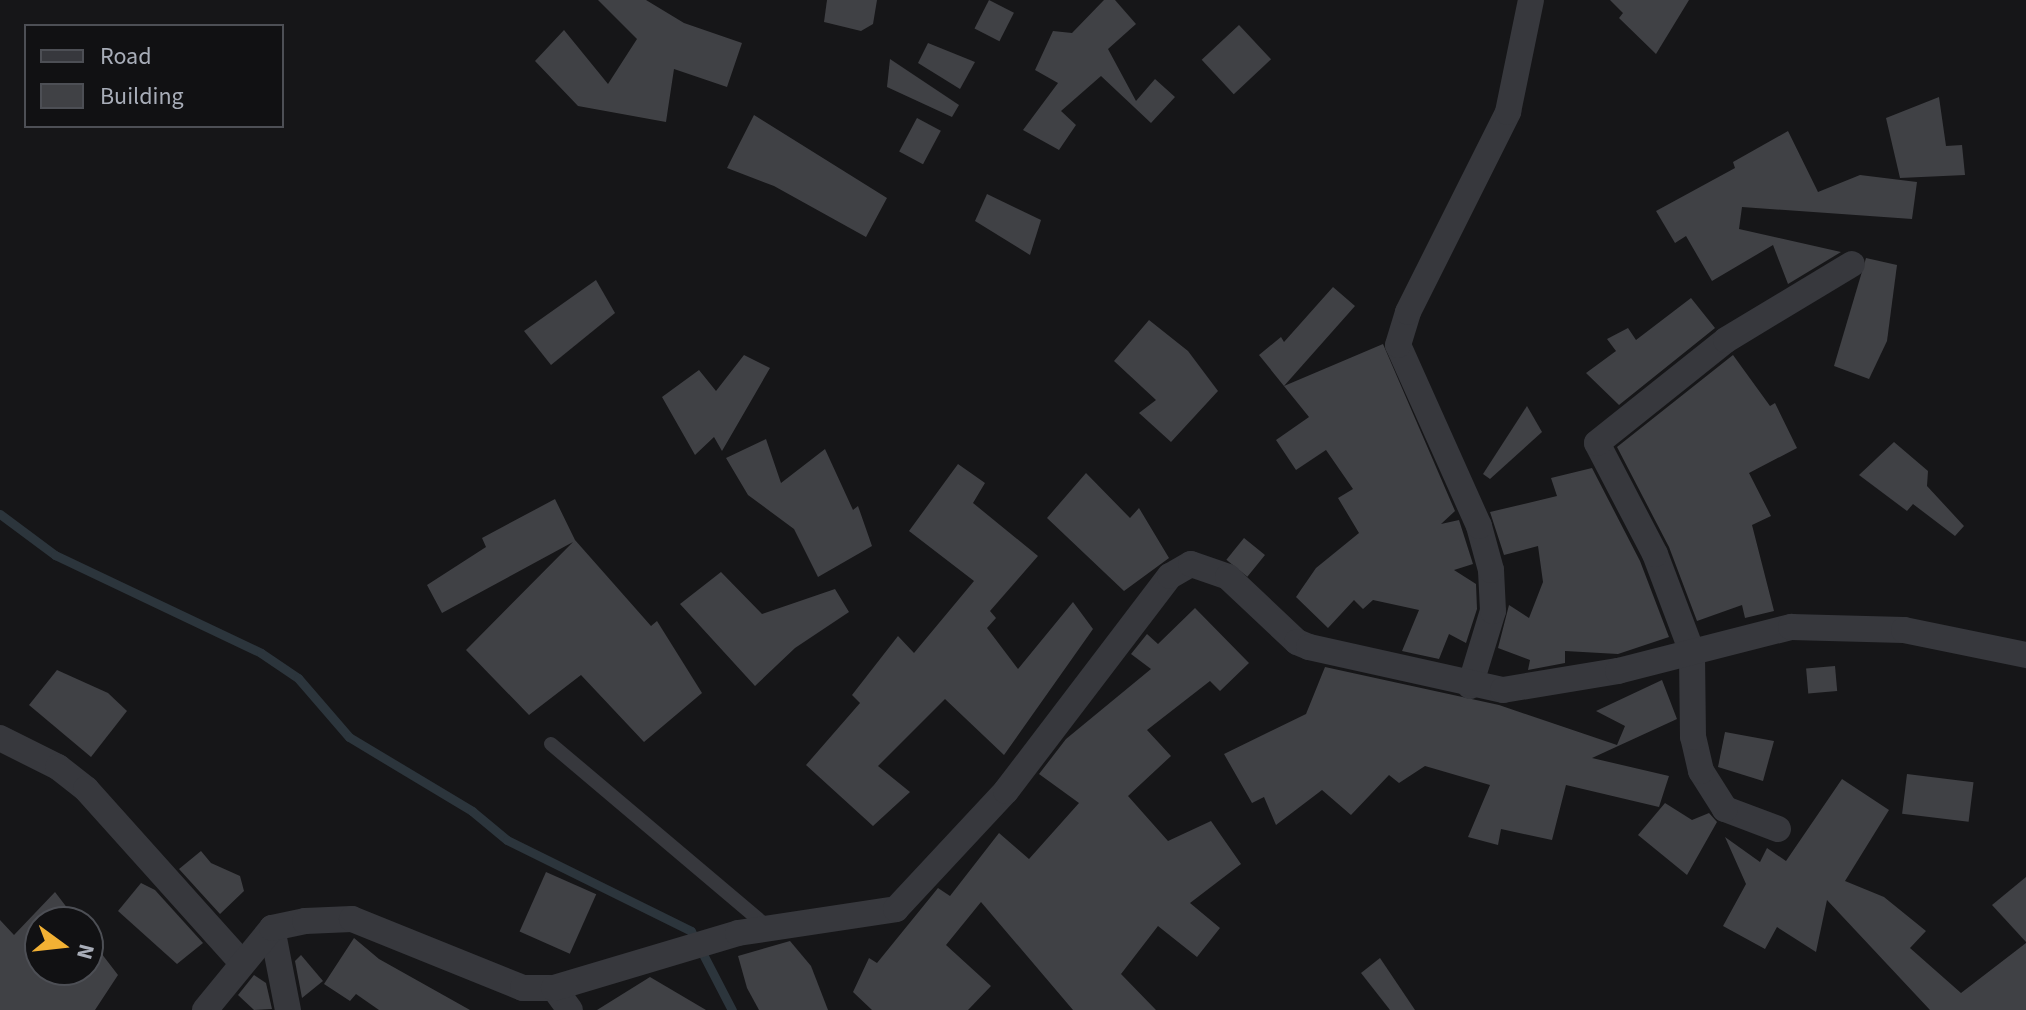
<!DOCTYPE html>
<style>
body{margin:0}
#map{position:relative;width:2026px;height:1010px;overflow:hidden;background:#161618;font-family:"Source Sans 3",sans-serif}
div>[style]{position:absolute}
.stream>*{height:9px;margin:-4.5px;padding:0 4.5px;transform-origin:4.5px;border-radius:4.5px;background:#2c353c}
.building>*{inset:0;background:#404145;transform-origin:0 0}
.service>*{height:14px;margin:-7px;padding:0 7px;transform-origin:7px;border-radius:7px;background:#37383d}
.minor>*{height:26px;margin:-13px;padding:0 13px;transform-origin:13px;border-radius:13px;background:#37383d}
span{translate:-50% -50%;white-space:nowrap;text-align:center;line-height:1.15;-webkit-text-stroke:6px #111113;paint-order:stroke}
.legend{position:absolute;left:24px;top:24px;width:260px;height:104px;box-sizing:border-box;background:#111113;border:2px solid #4d4f55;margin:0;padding:10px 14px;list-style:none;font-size:24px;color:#a8adb8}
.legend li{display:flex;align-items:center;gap:16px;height:40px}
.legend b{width:40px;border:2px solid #4d4f55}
.north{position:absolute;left:24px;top:906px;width:80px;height:80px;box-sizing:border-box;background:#111113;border:2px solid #4d4f55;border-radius:50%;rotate:105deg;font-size:22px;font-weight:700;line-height:32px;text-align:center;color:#a8adb8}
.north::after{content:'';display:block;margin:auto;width:28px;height:36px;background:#f2b134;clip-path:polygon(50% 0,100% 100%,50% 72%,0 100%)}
</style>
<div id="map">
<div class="stream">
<div style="left:0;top:514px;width:69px;rotate:36.7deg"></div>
<div style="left:55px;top:555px;width:228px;rotate:25.4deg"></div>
<div style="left:261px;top:653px;width:45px;rotate:34deg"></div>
<div style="left:298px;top:678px;width:78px;rotate:49.2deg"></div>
<div style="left:349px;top:737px;width:144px;rotate:31deg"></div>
<div style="left:472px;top:811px;width:45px;rotate:39.6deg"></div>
<div style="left:507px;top:840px;width:205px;rotate:26.3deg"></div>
<div style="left:691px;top:931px;width:89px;rotate:62.6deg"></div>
</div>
<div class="building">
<div style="clip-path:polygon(598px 0,646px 0,684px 23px,742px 43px,727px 87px,674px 69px,666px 122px,578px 106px,535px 61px,564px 30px,608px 84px,637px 39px)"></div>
<div style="clip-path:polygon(827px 0,877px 0,873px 24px,861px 31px,824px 22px)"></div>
<div style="left:989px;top:0;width:28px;height:32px;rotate:27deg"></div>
<div style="clip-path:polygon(1104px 0,1115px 0,1136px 24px,1108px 49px,1136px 101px,1155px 79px,1175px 97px,1151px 123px,1101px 76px,1061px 111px,1076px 125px,1059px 150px,1023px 130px,1058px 83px,1035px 70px,1053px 31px,1072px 33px)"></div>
<div style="clip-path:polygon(1610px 0,1689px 0,1656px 54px,1619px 18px,1623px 13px)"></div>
<div style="left:1239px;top:25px;width:47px;height:51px;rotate:47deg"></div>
<div style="clip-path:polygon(928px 43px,975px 62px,960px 89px,918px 63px)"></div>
<div style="clip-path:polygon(890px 59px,959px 105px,952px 117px,887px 87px)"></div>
<div style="clip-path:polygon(1939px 97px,1946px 146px,1962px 145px,1965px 175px,1900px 178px,1886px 118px)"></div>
<div style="clip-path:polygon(754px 115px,887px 198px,866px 237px,774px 186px,727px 168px)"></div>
<div style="left:917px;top:118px;width:27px;height:38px;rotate:28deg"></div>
<div style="clip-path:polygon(1788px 131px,1818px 192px,1860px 175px,1917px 182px,1912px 219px,1742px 207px,1739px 229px,1841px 252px,1788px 284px,1773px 245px,1712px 281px,1686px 236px,1675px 243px,1656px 211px,1735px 168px,1733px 162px)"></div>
<div style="clip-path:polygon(987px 194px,1041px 220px,1030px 255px,975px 221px)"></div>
<div style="clip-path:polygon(1866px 258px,1897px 265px,1887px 341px,1869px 379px,1834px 366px)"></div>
<div style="clip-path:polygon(596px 280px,615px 313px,551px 365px,524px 331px)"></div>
<div style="clip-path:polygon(1333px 287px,1355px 306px,1284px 386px,1383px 344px,1455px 511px,1441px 524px,1459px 520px,1473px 564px,1454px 570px,1476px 584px,1477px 609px,1466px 643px,1449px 634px,1439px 659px,1402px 651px,1419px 610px,1373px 600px,1363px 609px,1354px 600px,1328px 628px,1296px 597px,1316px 568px,1359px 533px,1338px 498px,1353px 489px,1326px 450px,1296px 470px,1276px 440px,1309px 417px,1259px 355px,1281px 337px,1284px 342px)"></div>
<div style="clip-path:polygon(1691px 298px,1715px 328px,1619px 405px,1586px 373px,1616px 351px,1607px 339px,1628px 328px,1636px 340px)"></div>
<div style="clip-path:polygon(1149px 320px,1188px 351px,1218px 391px,1171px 442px,1139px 413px,1156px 400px,1114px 361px)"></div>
<div style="clip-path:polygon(744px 355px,770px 368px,722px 451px,714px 437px,695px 455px,662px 397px,699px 370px,716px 391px)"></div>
<div style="clip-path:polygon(1733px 355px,1770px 406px,1775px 403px,1797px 448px,1749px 473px,1771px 516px,1752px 525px,1774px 611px,1745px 618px,1742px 605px,1697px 621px,1669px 547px,1617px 447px)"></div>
<div style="clip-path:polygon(1527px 406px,1542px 432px,1490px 479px,1483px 474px)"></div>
<div style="clip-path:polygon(766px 439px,781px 483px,825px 449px,853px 510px,858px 506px,872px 546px,818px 577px,794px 529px,748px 495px,726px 458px)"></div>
<div style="clip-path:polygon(1894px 442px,1928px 471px,1927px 486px,1964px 526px,1955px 536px,1913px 504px,1907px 511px,1859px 475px)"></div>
<div style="clip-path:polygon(958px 464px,985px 483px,973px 503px,1038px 556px,990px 611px,996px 618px,987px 628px,1018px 669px,1073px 602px,1093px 629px,1004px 755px,945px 699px,878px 766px,910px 792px,873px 826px,806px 765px,860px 703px,852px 695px,898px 636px,914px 653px,974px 581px,909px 531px)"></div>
<div style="clip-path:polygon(1592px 468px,1640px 561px,1669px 637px,1618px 654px,1565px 651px,1565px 663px,1528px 670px,1530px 660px,1498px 648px,1509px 605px,1529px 618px,1543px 582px,1538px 546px,1504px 555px,1490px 512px,1557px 496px,1551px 478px)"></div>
<div style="clip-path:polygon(1086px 473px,1130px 518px,1139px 508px,1169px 558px,1124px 591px,1047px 518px)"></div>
<div style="clip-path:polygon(555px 499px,575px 540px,651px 626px,657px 621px,702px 693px,644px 742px,581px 675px,529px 715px,466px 650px,573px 542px,442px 613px,427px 585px,486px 547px,482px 538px)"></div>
<div style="left:1244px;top:538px;width:27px;height:28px;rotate:39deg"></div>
<div style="clip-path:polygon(721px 572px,762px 614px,835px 589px,849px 612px,795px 648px,755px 686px,680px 604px)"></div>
<div style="clip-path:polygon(1195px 608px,1249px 663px,1220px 691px,1210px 681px,1147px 730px,1171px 756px,1128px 796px,1168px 841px,1211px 821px,1241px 864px,1190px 903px,1220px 928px,1197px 957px,1158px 926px,1121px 974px,1156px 1010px,1073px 1010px,981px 902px,946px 945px,991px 986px,968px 1010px,872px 1010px,853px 992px,869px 958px,877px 963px,938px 888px,950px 896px,999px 833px,1029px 859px,1079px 803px,1039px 774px,1066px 739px,1151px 669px,1131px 654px,1147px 634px,1158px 644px)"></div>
<div style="left:1835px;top:666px;width:25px;height:29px;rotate:85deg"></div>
<div style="clip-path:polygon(1325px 667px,1499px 705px,1617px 745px,1625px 726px,1596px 711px,1662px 680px,1677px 719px,1592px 758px,1669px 776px,1659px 807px,1566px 785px,1552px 840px,1501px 829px,1498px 845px,1468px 837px,1490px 785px,1425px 766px,1399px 783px,1389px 775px,1351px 815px,1322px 790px,1276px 825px,1264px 797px,1252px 803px,1224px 754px,1306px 714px)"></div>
<div style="clip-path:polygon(57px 670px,108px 693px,127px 711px,91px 757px,29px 705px)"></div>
<div style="clip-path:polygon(1725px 732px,1774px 741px,1763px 781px,1718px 767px)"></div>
<div style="left:1907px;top:774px;width:67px;height:40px;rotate:7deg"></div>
<div style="clip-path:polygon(1842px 779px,1889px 810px,1845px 881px,1884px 897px,1926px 931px,1910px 948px,1961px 993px,2026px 943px,2026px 1010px,1930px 1010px,1827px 900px,1816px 952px,1777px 927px,1765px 949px,1723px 926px,1746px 884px,1725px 837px,1760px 862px,1767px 848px,1786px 861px)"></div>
<div style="clip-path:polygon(1665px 803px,1692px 820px,1709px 813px,1717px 822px,1687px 875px,1638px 835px)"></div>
<div style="clip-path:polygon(201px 851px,211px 863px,240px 876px,244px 891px,220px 914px,179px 869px)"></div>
<div style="left:546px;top:872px;width:55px;height:65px;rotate:24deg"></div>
<div style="clip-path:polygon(2026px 877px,2026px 942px,1992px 905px)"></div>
<div style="clip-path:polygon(141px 883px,155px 890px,203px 943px,177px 964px,118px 911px)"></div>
<div style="clip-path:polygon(55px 892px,78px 922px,40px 922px,40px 970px,88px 970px,88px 936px,118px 975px,95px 1010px,0 1010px,0 920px,14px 935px)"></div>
<div style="clip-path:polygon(354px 938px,379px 959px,470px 1010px,379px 1010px,356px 994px,350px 1001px,324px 984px)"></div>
<div style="clip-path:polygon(790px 941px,811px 966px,828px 1010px,759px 1010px,747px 988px,738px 956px)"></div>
<div style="clip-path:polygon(301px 955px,323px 981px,302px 998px,295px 961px)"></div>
<div style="clip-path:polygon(1380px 958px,1415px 1010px,1390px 1010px,1361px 973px)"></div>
<div style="clip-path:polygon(254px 975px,266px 983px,272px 1009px,254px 1010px,238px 995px)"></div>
<div style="clip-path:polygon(650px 977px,706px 1010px,597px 1010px)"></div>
</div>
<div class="service">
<div style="left:551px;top:744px;width:285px;rotate:40.2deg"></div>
</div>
<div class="minor">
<div style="left:1470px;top:686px;width:78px;rotate:-73deg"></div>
<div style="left:1493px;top:611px;width:41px;rotate:-92.8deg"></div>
<div style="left:1491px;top:570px;width:46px;rotate:-105.3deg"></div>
<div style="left:1479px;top:526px;width:198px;rotate:-114.1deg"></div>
<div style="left:1398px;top:345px;width:34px;rotate:-73deg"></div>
<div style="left:1408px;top:312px;width:224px;rotate:-63.4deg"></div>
<div style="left:1508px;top:112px;width:114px;rotate:-78.4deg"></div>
<div style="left:0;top:738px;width:65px;rotate:26.6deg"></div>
<div style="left:58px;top:767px;width:36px;rotate:38deg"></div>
<div style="left:86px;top:789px;width:234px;rotate:48.1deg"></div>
<div style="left:1778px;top:829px;width:57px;rotate:-159.3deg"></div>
<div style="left:1725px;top:809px;width:45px;rotate:-122.3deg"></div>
<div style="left:1701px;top:771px;width:35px;rotate:-103deg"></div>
<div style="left:1693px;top:737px;width:85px;rotate:-90.7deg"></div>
<div style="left:1692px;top:652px;width:105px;rotate:-110.7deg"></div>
<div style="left:1655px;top:554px;width:125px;rotate:-117.6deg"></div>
<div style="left:1597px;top:443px;width:165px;rotate:-38.6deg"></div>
<div style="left:1726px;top:340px;width:147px;rotate:-31.1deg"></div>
<div style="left:272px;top:928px;width:84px;rotate:79deg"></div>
<div style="left:554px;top:988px;width:27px;rotate:54deg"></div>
<div style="left:205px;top:1010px;width:106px;rotate:-50.7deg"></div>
<div style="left:272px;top:928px;width:34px;rotate:-12deg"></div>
<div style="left:305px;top:921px;width:47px;rotate:-2.4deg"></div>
<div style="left:352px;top:919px;width:184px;rotate:22deg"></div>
<div style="left:523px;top:988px;width:31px"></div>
<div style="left:554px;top:988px;width:192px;rotate:-16.6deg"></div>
<div style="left:738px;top:933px;width:160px;rotate:-8.6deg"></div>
<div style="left:896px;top:909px;width:161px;rotate:-47deg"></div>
<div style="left:1006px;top:791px;width:270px;rotate:-52.7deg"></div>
<div style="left:1170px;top:576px;width:24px;rotate:-30deg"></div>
<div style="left:1191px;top:564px;width:39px;rotate:19deg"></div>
<div style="left:1228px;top:577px;width:95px;rotate:43.3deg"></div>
<div style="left:1297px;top:642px;width:13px;rotate:23deg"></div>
<div style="left:1309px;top:647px;width:199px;rotate:12.5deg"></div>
<div style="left:1503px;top:690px;width:117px;rotate:-9.4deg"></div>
<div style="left:1618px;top:671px;width:179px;rotate:-14.3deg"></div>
<div style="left:1791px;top:627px;width:113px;rotate:1.5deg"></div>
<div style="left:1904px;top:630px;width:125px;rotate:11.6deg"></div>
</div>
<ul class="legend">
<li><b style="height:10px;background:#37383d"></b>Road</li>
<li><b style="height:22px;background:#404145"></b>Building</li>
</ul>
<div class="north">N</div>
</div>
